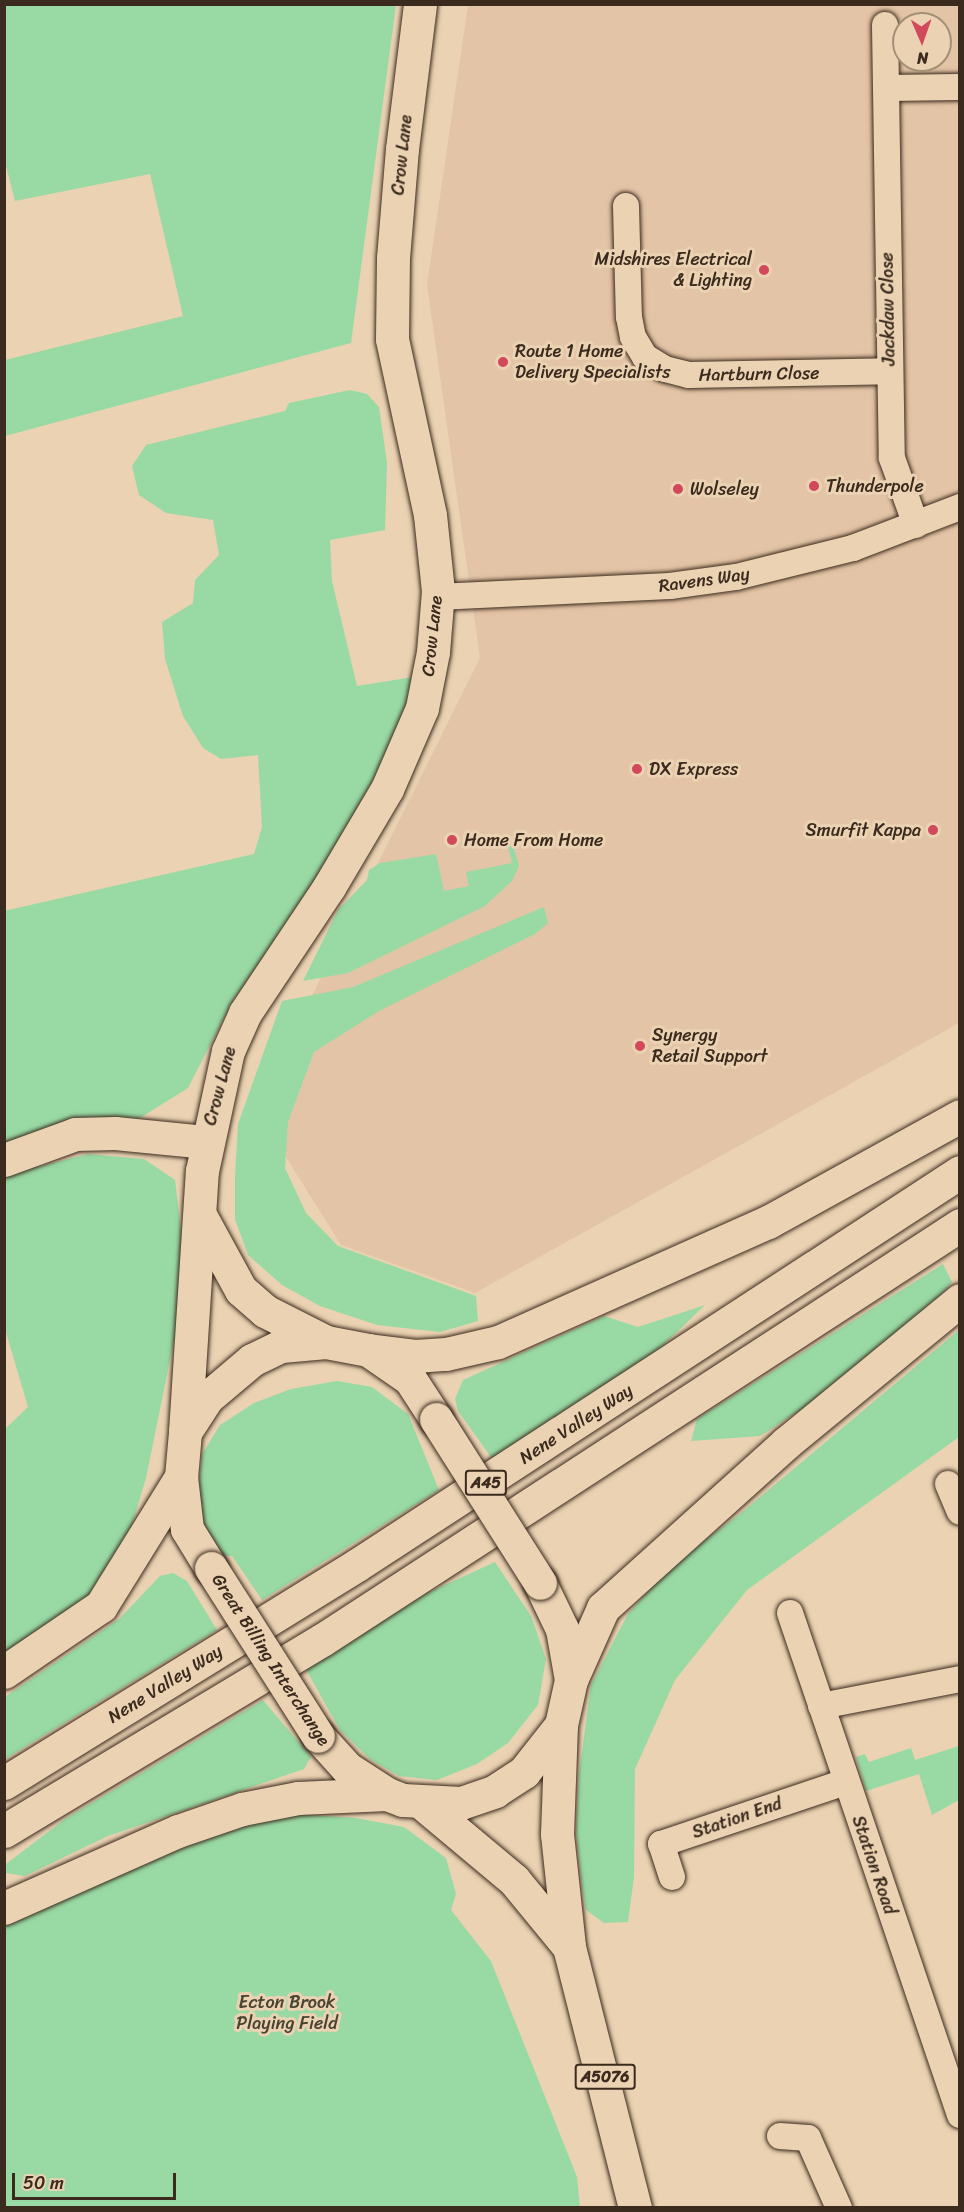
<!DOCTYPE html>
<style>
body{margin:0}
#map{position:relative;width:964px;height:2212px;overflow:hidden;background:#ead2b2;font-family:Sriracha,sans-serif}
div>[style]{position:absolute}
.built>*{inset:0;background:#e4c4a6}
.green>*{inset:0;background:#99daa4}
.roads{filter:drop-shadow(0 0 2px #3b2a1e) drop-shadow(0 0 2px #3b2a1e)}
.street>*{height:26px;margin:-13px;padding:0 13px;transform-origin:13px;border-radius:13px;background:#ead2b2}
.secondary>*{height:33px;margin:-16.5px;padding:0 16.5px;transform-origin:16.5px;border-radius:16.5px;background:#ead2b2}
.primary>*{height:33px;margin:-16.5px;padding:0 16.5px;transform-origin:16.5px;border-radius:16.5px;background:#ead2b2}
.highway>*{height:33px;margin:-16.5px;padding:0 16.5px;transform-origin:16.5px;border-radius:16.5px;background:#ead2b2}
.bridges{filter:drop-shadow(0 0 2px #3b2a1e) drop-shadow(0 0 2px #3b2a1e)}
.primary-bridge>*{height:33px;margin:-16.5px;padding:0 16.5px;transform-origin:16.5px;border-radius:16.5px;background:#ead2b2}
.dots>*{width:16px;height:16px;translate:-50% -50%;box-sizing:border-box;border:3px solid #ead2b2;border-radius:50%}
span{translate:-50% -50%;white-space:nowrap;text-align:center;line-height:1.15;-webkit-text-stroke:6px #ead2b2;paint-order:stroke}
.shield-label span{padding:2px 4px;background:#ead2b2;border:2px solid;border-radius:4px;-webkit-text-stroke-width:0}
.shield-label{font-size:16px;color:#3b2a1e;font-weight:700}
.street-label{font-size:18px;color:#3b2a1e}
.poi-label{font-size:18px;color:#3b2a1e}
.right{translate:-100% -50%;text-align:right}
.left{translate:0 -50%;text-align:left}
.park-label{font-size:18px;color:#494432}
.frame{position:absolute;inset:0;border:6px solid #3b2a1e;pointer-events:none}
.north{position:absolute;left:892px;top:12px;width:60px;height:60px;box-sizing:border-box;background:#ead2b2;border:2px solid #a48f77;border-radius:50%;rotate:178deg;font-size:16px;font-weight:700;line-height:24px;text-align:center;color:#3b2a1e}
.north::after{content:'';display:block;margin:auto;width:21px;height:27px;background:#d1495b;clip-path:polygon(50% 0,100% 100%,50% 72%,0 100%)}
.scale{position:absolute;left:12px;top:2173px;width:164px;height:27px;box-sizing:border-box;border:3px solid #3b2a1e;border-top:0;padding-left:8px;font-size:18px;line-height:21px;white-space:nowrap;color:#3b2a1e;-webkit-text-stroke:4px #ead2b2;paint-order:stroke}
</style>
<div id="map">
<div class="built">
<div style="clip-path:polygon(evenodd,468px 5px,959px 5px,959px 1023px,475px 1293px,341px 1245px,271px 1133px,290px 1040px,480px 658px,427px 285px,468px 5px,904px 24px,940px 24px,940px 60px,904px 60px,904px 24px)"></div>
</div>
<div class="green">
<div style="clip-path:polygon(5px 4px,396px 5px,351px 343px,5px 436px,5px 360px,183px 316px,150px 174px,15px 201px,4px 158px)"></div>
<div style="clip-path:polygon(350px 390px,367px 394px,379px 407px,387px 463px,385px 530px,330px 540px,332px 581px,357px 686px,413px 677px,397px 739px,315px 881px,232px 1002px,188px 1088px,140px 1118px,5px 1147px,4px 911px,254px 854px,262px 827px,258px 755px,221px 759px,203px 748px,183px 716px,165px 659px,162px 622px,193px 603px,195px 580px,219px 555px,213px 520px,166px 513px,139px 495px,132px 466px,146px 445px,285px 411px,289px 403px)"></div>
<div style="clip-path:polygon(513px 845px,519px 866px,512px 881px,485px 906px,348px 973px,303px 981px,338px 910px,367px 880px,369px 870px,380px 863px,436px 854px,444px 891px,469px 886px,466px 872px,512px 863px,508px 846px)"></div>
<div style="clip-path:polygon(544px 907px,548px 923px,535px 934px,379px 1011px,314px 1052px,288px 1122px,285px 1168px,306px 1213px,338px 1246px,476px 1296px,478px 1321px,440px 1332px,377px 1325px,320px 1306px,282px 1285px,248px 1255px,235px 1219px,235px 1176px,238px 1124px,282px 1001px,353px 987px)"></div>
<div style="clip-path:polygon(88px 1154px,144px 1159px,175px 1180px,182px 1238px,176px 1331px,146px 1478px,129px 1535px,96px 1593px,5px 1661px,5px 1429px,28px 1407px,5px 1329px,5px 1175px)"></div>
<div style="clip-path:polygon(943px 1264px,952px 1282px,922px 1317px,816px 1400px,760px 1436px,691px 1441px,697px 1419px)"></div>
<div style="clip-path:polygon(705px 1305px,651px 1357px,493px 1460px,458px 1411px,455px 1399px,463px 1380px,604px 1316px,638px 1327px)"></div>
<div style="clip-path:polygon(959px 1330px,959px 1437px,747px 1590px,675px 1680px,635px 1769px,634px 1877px,628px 1922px,604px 1923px,586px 1910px,582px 1886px,576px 1831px,579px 1774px,591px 1685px,628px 1614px,671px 1565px,740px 1514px)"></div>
<div style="clip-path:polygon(337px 1381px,372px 1387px,408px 1414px,439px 1490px,262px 1600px,232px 1556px,213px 1554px,202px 1525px,198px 1491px,202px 1454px,220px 1425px,254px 1403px,291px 1389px)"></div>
<div style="clip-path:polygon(495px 1562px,531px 1616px,546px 1659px,538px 1705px,508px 1743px,477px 1764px,437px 1780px,399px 1776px,370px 1759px,340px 1730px,304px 1666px,401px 1605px)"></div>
<div style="clip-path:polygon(173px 1573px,187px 1581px,217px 1630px,5px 1759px,5px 1697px,119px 1619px,160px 1576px)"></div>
<div style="clip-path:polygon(263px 1700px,311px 1757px,304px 1769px,108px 1836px,25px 1876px,6px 1873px,6px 1864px,65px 1819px)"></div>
<div style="clip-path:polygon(959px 1746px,959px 1800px,932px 1815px,919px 1774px,866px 1791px,856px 1757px,865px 1754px,869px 1762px,911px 1748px,915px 1760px)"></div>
<div style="clip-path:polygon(295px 1814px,356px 1818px,404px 1827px,446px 1858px,456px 1894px,451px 1910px,491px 1961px,577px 2177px,580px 2207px,5px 2208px,5px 1925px,85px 1886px,234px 1826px)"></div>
</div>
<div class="roads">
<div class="street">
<div style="left:885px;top:25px;width:433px;rotate:89.1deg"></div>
<div style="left:892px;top:458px;width:71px;rotate:70.3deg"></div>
<div style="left:887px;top:88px;width:73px;rotate:-0.8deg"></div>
<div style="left:626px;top:206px;width:111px;rotate:88.5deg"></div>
<div style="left:629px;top:317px;width:20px;rotate:79deg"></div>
<div style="left:633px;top:337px;width:23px;rotate:59deg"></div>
<div style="left:645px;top:357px;width:23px;rotate:31deg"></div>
<div style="left:665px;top:369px;width:25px;rotate:14deg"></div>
<div style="left:689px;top:375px;width:200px;rotate:-1.1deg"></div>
<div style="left:437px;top:597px;width:233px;rotate:-2.7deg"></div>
<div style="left:670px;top:586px;width:67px;rotate:-7.8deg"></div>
<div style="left:736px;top:577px;width:121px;rotate:-13.9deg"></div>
<div style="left:853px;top:548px;width:115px;rotate:-21deg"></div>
<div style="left:948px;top:1484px;width:30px;rotate:67deg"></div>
<div style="left:790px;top:1613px;width:530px;rotate:71.29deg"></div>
<div style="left:821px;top:1706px;width:142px;rotate:-11deg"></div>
<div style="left:672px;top:1877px;width:35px;rotate:-108deg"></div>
<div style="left:661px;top:1844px;width:194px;rotate:-18.6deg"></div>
<div style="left:780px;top:2136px;width:28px;rotate:4deg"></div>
<div style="left:808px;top:2138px;width:77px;rotate:66.1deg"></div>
</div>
<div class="secondary">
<div style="left:4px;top:1160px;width:76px;rotate:-20.1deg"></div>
<div style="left:75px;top:1134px;width:40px;rotate:-1.4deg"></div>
<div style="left:115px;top:1133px;width:90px;rotate:5.7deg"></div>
<div style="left:201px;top:1217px;width:83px;rotate:61.3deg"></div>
<div style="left:241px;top:1290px;width:32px;rotate:41deg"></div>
<div style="left:265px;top:1311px;width:68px;rotate:26.9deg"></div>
<div style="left:185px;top:1432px;width:262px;rotate:-86.3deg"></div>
<div style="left:202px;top:1171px;width:123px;rotate:-77.8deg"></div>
<div style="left:228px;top:1051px;width:42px;rotate:-65.9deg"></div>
<div style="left:245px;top:1013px;width:151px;rotate:-56.3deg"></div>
<div style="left:329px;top:887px;width:114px;rotate:-59.4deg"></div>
<div style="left:387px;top:789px;width:88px;rotate:-66.6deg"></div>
<div style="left:422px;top:708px;width:57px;rotate:-78.9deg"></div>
<div style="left:433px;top:652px;width:61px;rotate:-85.3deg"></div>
<div style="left:438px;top:591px;width:76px;rotate:-96deg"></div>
<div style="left:430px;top:515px;width:180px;rotate:-102.2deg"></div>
<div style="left:392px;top:339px;width:81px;rotate:-89.3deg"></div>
<div style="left:393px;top:258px;width:109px;rotate:-85.3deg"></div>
<div style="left:402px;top:149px;width:146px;rotate:-82.9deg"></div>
</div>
<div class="primary">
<div style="left:211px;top:1568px;width:46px;rotate:-121.6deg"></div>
<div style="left:187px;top:1529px;width:52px;rotate:-96.6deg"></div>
<div style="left:181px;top:1477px;width:45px;rotate:-84.9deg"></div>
<div style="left:185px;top:1432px;width:40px;rotate:-57.1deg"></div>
<div style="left:207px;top:1398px;width:59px;rotate:-40.2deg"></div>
<div style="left:252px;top:1360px;width:32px;rotate:-26deg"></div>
<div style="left:281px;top:1346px;width:45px;rotate:-5.1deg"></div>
<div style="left:326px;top:1342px;width:43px;rotate:10.8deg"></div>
<div style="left:368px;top:1350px;width:51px;rotate:34.6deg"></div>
<div style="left:410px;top:1379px;width:48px;rotate:57deg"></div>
<div style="left:561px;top:1725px;width:109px;rotate:92.1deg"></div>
<div style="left:557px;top:1834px;width:114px;rotate:83.9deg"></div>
<div style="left:569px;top:1947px;width:269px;rotate:75.8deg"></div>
<div style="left:318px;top:1736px;width:43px;rotate:47.8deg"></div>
<div style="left:347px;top:1768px;width:48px;rotate:33deg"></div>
<div style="left:387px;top:1794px;width:17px;rotate:21deg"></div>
<div style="left:403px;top:1800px;width:58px;rotate:3deg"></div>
<div style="left:461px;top:1803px;width:36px;rotate:-19deg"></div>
<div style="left:495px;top:1791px;width:35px;rotate:-33deg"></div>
<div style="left:524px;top:1772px;width:60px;rotate:-51.8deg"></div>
<div style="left:561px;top:1725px;width:46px;rotate:-77.5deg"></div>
<div style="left:571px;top:1680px;width:52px;rotate:-100deg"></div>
<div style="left:562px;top:1629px;width:51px;rotate:-115.6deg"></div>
<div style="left:422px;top:1803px;width:120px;rotate:39.9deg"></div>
<div style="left:514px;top:1880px;width:87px;rotate:50.6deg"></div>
</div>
<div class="highway">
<div style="left:368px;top:1350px;width:47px;rotate:7.3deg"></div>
<div style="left:415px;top:1356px;width:31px;rotate:-4deg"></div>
<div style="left:446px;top:1354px;width:53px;rotate:-13deg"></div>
<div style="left:498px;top:1342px;width:295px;rotate:-24deg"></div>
<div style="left:768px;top:1222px;width:219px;rotate:-28.9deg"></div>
<div style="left:4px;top:1672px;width:117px;rotate:-34.2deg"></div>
<div style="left:101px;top:1606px;width:152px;rotate:-58.2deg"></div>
<div style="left:571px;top:1680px;width:79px;rotate:-66deg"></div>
<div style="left:603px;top:1608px;width:246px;rotate:-42deg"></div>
<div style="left:786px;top:1443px;width:225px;rotate:-39.4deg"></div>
<div style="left:4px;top:1783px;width:415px;rotate:-31.7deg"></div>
<div style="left:357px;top:1565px;width:720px;rotate:-33.09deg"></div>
<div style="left:4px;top:1831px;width:371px;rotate:-31deg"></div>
<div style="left:322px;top:1640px;width:761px;rotate:-33.04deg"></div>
<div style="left:4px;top:1908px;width:190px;rotate:-23.9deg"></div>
<div style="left:178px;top:1831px;width:68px;rotate:-19deg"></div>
<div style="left:242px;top:1809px;width:57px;rotate:-11.1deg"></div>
<div style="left:298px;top:1798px;width:89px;rotate:-2.6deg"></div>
</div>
</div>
<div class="bridges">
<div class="primary-bridge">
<div style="left:436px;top:1419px;width:194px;rotate:57.6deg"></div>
<div style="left:211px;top:1568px;width:199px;rotate:57.5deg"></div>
</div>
</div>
<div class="dots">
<div style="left:764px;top:270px;background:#d1495b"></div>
<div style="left:503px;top:362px;background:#d1495b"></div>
<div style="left:814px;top:486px;background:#d1495b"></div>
<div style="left:678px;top:489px;background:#d1495b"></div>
<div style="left:637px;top:769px;background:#d1495b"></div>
<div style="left:933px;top:830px;background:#d1495b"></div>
<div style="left:452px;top:840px;background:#d1495b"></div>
<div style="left:640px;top:1046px;background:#d1495b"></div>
</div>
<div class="shield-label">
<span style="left:486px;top:1483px">A45</span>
<span style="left:605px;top:2077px">A5076</span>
</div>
<div class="street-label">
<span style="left:402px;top:155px;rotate:-84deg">Crow Lane</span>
<span style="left:888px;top:309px;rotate:-91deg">Jackdaw Close</span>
<span style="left:759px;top:374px;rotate:-1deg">Hartburn Close</span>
<span style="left:704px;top:580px;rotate:-8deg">Ravens Way</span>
<span style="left:432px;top:636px;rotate:-84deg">Crow Lane</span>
<span style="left:220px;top:1086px;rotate:-75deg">Crow Lane</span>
<span style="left:576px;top:1424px;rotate:-33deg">Nene Valley Way</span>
<span style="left:271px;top:1660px;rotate:57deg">Great Billing Interchange</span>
<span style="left:165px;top:1684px;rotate:-32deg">Nene Valley Way</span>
<span style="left:737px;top:1818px;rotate:-19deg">Station End</span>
<span style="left:874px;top:1865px;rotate:71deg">Station Road</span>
</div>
<div class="poi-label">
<span class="right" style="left:752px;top:270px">Midshires Electrical<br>&amp; Lighting</span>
<span class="left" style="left:515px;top:362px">Route 1 Home<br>Delivery Specialists</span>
<span class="left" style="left:826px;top:486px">Thunderpole</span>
<span class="left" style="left:690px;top:489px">Wolseley</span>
<span class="left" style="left:649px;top:769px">DX Express</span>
<span class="right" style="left:921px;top:830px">Smurfit Kappa</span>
<span class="left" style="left:464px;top:840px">Home From Home</span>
<span class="left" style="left:652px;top:1046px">Synergy<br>Retail Support</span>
</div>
<div class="park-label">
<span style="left:287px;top:2013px">Ecton Brook<br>Playing Field</span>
</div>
<div class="frame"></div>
<div class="north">N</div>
<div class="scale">50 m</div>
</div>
